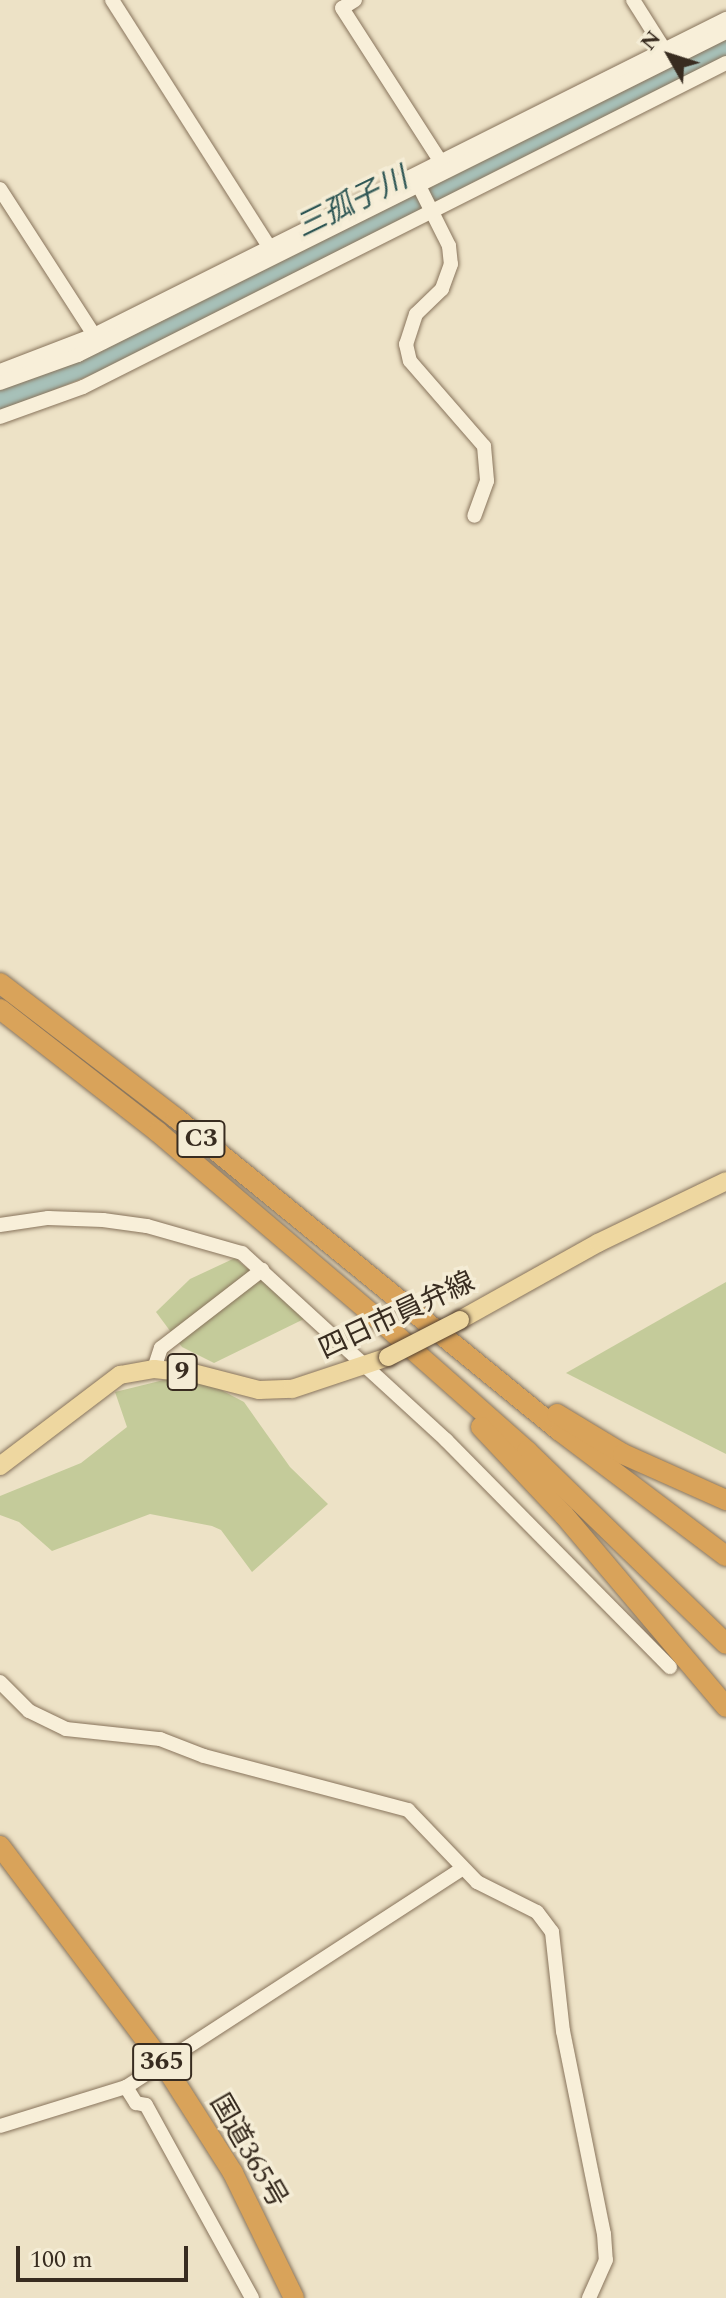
<!DOCTYPE html>
<meta charset="utf-8">
<style>
body{margin:0}
#map{position:relative;width:726px;height:2298px;overflow:hidden;background:#ede2c6;font-family:Spectral,"Noto Sans JP",serif}
div>[style]{position:absolute}
.green>*{inset:0;background:#c4cb9a}
.river>*{height:20px;margin:-10px;padding:0 10px;transform-origin:10px;border-radius:10px;background:#a7c1b9}
.roads{filter:drop-shadow(0 0 2px #88745c) drop-shadow(0 0 2px #88745c)}
.minor>*{height:14px;margin:-7px;padding:0 7px;transform-origin:7px;border-radius:7px;background:#f8efd9}
.major>*{height:18px;margin:-9px;padding:0 9px;transform-origin:9px;border-radius:9px;background:#eed7a0}
.highway>*{height:20px;margin:-10px;padding:0 10px;transform-origin:10px;border-radius:10px;background:#d9a35a}
.bridges{filter:drop-shadow(0 0 2px #564230) drop-shadow(0 0 2px #564230)}
.major-bridge>*{height:18px;margin:-9px;padding:0 9px;transform-origin:9px;border-radius:9px;background:#eed7a0}
span{translate:-50% -50%;white-space:nowrap;text-align:center;line-height:1.15;-webkit-text-stroke:7px #f4ecd5;paint-order:stroke}
.shield-label span{padding:2px 6px;background:#f4ecd5;border:2px solid;border-radius:6px;-webkit-text-stroke-width:0}
.shield-label{font-size:26px;color:#382c20;font-weight:700}
.street-label{font-size:28px;color:#382c20}
.water-label{font-size:30px;color:#2f5755;font-style:italic}
.north{position:absolute;left:630px;top:16px;width:80px;height:80px;-webkit-text-stroke:6px #f4ecd5;paint-order:stroke;rotate:309deg;font-size:22px;font-weight:700;line-height:32px;text-align:center;color:#382c20}
.north::after{content:'';display:block;margin:auto;width:28px;height:36px;background:#382c20;clip-path:polygon(50% 0,100% 100%,50% 72%,0 100%)}
.scale{position:absolute;left:16px;top:2246px;width:172px;height:36px;box-sizing:border-box;border:4px solid #382c20;border-top:0;padding-left:10px;font-size:24px;line-height:28px;white-space:nowrap;color:#382c20;-webkit-text-stroke:6px #f4ecd5;paint-order:stroke}
</style>
<div id="map">
<div class="green">
<div style="clip-path:polygon(235px 1258px,306px 1318px,214px 1363px,182px 1347px,156px 1312px,190px 1279px)"></div>
<div style="clip-path:polygon(726px 1282px,726px 1454px,566px 1373px)"></div>
<div style="clip-path:polygon(180px 1376px,206px 1382px,244px 1402px,290px 1467px,328px 1504px,252px 1572px,221px 1530px,212px 1526px,150px 1514px,52px 1551px,19px 1522px,0 1515px,0 1496px,81px 1463px,127px 1427px,115px 1392px)"></div>
</div>
<div class="river">
<div style="left:0;top:401px;width:114px;rotate:-22.1deg"></div>
<div style="left:106px;top:358px;width:693px;rotate:-26.49deg"></div>
</div>
<div class="roads">
<div class="minor">
<div style="left:112px;top:0;width:292px;rotate:57.5deg"></div>
<div style="left:355px;top:0;width:15px;rotate:148deg"></div>
<div style="left:342px;top:8px;width:189px;rotate:57.3deg"></div>
<div style="left:633px;top:0;width:67px;rotate:57.7deg"></div>
<div style="left:419px;top:186px;width:67px;rotate:63.4deg"></div>
<div style="left:449px;top:246px;width:18px;rotate:84deg"></div>
<div style="left:451px;top:264px;width:27px;rotate:110deg"></div>
<div style="left:442px;top:289px;width:36px;rotate:136deg"></div>
<div style="left:416px;top:314px;width:32px;rotate:108deg"></div>
<div style="left:406px;top:344px;width:17px;rotate:77deg"></div>
<div style="left:410px;top:361px;width:113px;rotate:49deg"></div>
<div style="left:484px;top:446px;width:35px;rotate:85deg"></div>
<div style="left:487px;top:481px;width:37px;rotate:110deg"></div>
<div style="left:0;top:189px;width:174px;rotate:57.2deg"></div>
<div style="left:0;top:371px;width:101px;rotate:-21deg"></div>
<div style="left:94px;top:335px;width:707px;rotate:-26.57deg"></div>
<div style="left:0;top:383px;width:83px;rotate:-19.7deg"></div>
<div style="left:78px;top:355px;width:724px;rotate:-26.49deg"></div>
<div style="left:0;top:417px;width:88px;rotate:-19.9deg"></div>
<div style="left:83px;top:387px;width:720px;rotate:-26.74deg"></div>
<div style="left:0;top:1225px;width:49px;rotate:-8.3deg"></div>
<div style="left:48px;top:1218px;width:55px;rotate:2.1deg"></div>
<div style="left:103px;top:1220px;width:44px;rotate:7.8deg"></div>
<div style="left:147px;top:1226px;width:99px;rotate:15.9deg"></div>
<div style="left:242px;top:1253px;width:277px;rotate:42.5deg"></div>
<div style="left:446px;top:1440px;width:319px;rotate:45.4deg"></div>
<div style="left:154px;top:1369px;width:22px;rotate:-72deg"></div>
<div style="left:161px;top:1348px;width:128px;rotate:-37.7deg"></div>
<div style="left:0;top:1682px;width:41px;rotate:45deg"></div>
<div style="left:29px;top:1711px;width:41px;rotate:25.9deg"></div>
<div style="left:66px;top:1729px;width:95px;rotate:6.1deg"></div>
<div style="left:160px;top:1739px;width:47px;rotate:21.1deg"></div>
<div style="left:204px;top:1756px;width:211px;rotate:14.8deg"></div>
<div style="left:408px;top:1810px;width:100px;rotate:46.2deg"></div>
<div style="left:477px;top:1882px;width:67px;rotate:26.6deg"></div>
<div style="left:537px;top:1912px;width:25px;rotate:53deg"></div>
<div style="left:552px;top:1932px;width:100px;rotate:83.7deg"></div>
<div style="left:563px;top:2031px;width:207px;rotate:78.6deg"></div>
<div style="left:604px;top:2234px;width:26px;rotate:86deg"></div>
<div style="left:606px;top:2260px;width:42px;rotate:114.1deg"></div>
<div style="left:126px;top:2087px;width:19px;rotate:58deg"></div>
<div style="left:136px;top:2103px;width:10px;rotate:11deg"></div>
<div style="left:146px;top:2105px;width:220px;rotate:61.2deg"></div>
<div style="left:0;top:2126px;width:132px;rotate:-17.2deg"></div>
<div style="left:126px;top:2087px;width:401px;rotate:-33deg"></div>
</div>
<div class="major">
<div style="left:460px;top:1320px;width:158px;rotate:-29.2deg"></div>
<div style="left:598px;top:1243px;width:142px;rotate:-25.8deg"></div>
<div style="left:0;top:1466px;width:151px;rotate:-37.2deg"></div>
<div style="left:120px;top:1375px;width:35px;rotate:-10deg"></div>
<div style="left:154px;top:1369px;width:39px;rotate:6deg"></div>
<div style="left:193px;top:1373px;width:68px;rotate:14.4deg"></div>
<div style="left:259px;top:1390px;width:33px;rotate:-2deg"></div>
<div style="left:292px;top:1389px;width:101px;rotate:-18.4deg"></div>
</div>
<div class="highway">
<div style="left:0;top:983px;width:222px;rotate:37.5deg"></div>
<div style="left:176px;top:1118px;width:495px;rotate:39.2deg"></div>
<div style="left:560px;top:1431px;width:208px;rotate:37deg"></div>
<div style="left:0;top:1009px;width:200px;rotate:37.9deg"></div>
<div style="left:158px;top:1132px;width:290px;rotate:40.4deg"></div>
<div style="left:379px;top:1320px;width:198px;rotate:41.5deg"></div>
<div style="left:527px;top:1451px;width:277px;rotate:44.1deg"></div>
<div style="left:557px;top:1414px;width:77px;rotate:31.2deg"></div>
<div style="left:623px;top:1454px;width:113px;rotate:24.1deg"></div>
<div style="left:481px;top:1427px;width:121px;rotate:46.7deg"></div>
<div style="left:564px;top:1515px;width:251px;rotate:49.8deg"></div>
<div style="left:0;top:1846px;width:271px;rotate:53.1deg"></div>
<div style="left:163px;top:2063px;width:130px;rotate:57.5deg"></div>
<div style="left:233px;top:2173px;width:139px;rotate:64deg"></div>
</div>
</div>
<div class="bridges">
<div class="major-bridge">
<div style="left:388px;top:1357px;width:81px;rotate:-27.2deg"></div>
</div>
</div>
<div class="shield-label">
<span style="left:201px;top:1139px">C3</span>
<span style="left:182px;top:1372px">9</span>
<span style="left:162px;top:2062px">365</span>
</div>
<div class="street-label">
<span style="left:397px;top:1316px;rotate:-25deg">四日市員弁線</span>
<span style="left:248px;top:2151px;rotate:60deg">国道365号</span>
</div>
<div class="water-label">
<span style="left:352px;top:203px;rotate:-26deg">三孤子川</span>
</div>
<div class="north">N</div>
<div class="scale">100 m</div>
</div>
